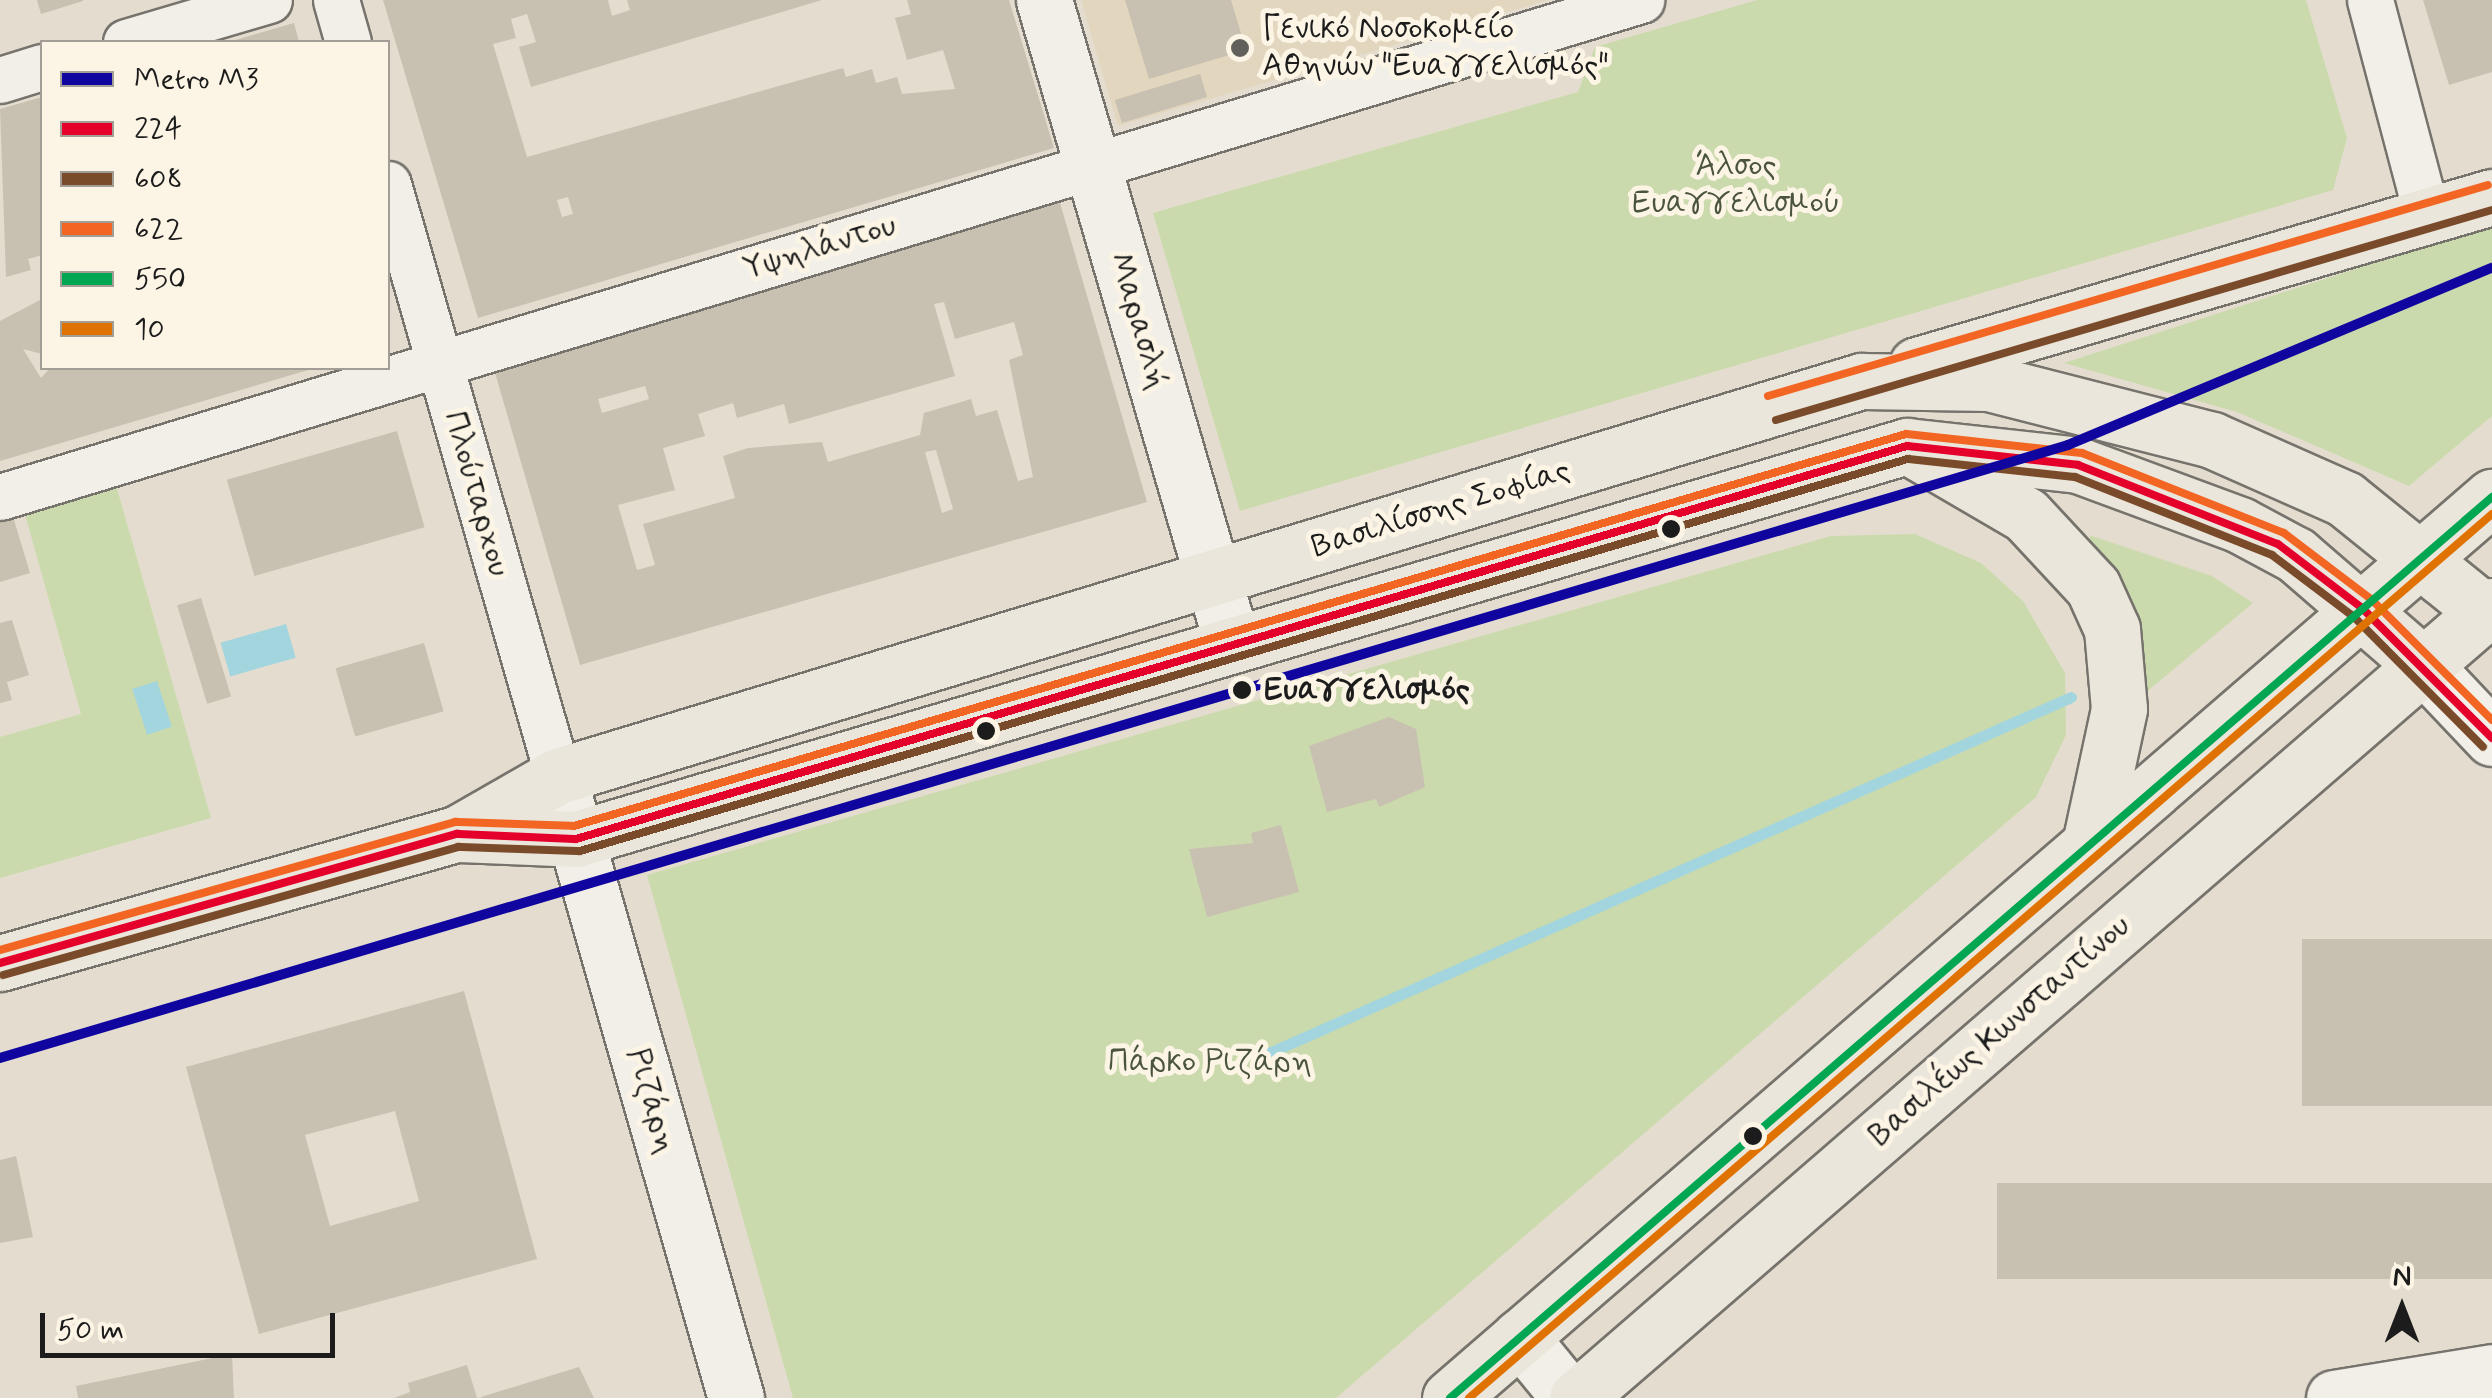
<!DOCTYPE html>
<html>
<head>
<meta charset="utf-8">
<style>
  body { margin:0 }
  #map { position:relative; width:2492px; height:1398px; overflow:hidden; background:#e4ddcf; font-family:Mynerve,sans-serif }
  div>[style] { position:absolute }
  .built>* { inset:0; background:#e3d6be }
  .green>* { inset:0; background:#cbdaad }
  .water>* { inset:0; background:#a2d5de; transform-origin:0 0 }
  .stream>* { height:11px; margin:-5.5px; padding:0 5.5px; transform-origin:5.5px; border-radius:5.5px; background:#a2d5de }
  .building>* { inset:0; background:#c8c0b0; transform-origin:0 0 }
  .roads { filter:drop-shadow(2px 0 #76736d) drop-shadow(-2px 0 #76736d) drop-shadow(0 2px #76736d) drop-shadow(0 -2px #76736d) }
  .street>* { height:45px; margin:-22.5px; padding:0 22.5px; transform-origin:22.5px; border-radius:22.5px; background:#f2efe8 }
  .secondary>* { height:55px; margin:-27.5px; padding:0 27.5px; transform-origin:27.5px; border-radius:27.5px; background:#f2efe8 }
  .primary>* { height:55px; margin:-27.5px; padding:0 27.5px; transform-origin:27.5px; border-radius:27.5px; background:#ebe6db }
  .bus-1>* { height:8px; margin:-4px; padding:0 4px; transform-origin:4px; border-radius:4px; background:#e4002b }
  .bus-2>* { height:8px; margin:-4px; padding:0 4px; transform-origin:4px; border-radius:4px; background:#7a4b2a }
  .bus-3>* { height:8px; margin:-4px; padding:0 4px; transform-origin:4px; border-radius:4px; background:#f26522 }
  .bus-4>* { height:8px; margin:-4px; padding:0 4px; transform-origin:4px; border-radius:4px; background:#00a651 }
  .bus-5>* { height:8px; margin:-4px; padding:0 4px; transform-origin:4px; border-radius:4px; background:#e07201 }
  .metro-1>* { height:10px; margin:-5px; padding:0 5px; transform-origin:5px; border-radius:5px; background:#10069f }
  .dots>* { width:28px; height:28px; translate:-50% -50%; box-sizing:border-box; border:5px solid #fcf5e5; border-radius:50% }
  span { translate:-50% -50%; white-space:nowrap; text-align:center; line-height:1.15; -webkit-text-stroke:10px #fcf5e5; paint-order:stroke }
  .poi-label { font-size:32px; color:#1c1c1c }
  .left { translate:0 -50%; text-align:left }
  .park-label { font-size:32px; color:#4a543f }
  .street-label { font-size:32px; color:#1c1c1c }
  .stop-label { font-size:32px; color:#1c1c1c; font-weight:700 }
  .legend { position:absolute; left:40px; top:40px; width:350px; height:330px; box-sizing:border-box; background:#fcf5e5; border:2px solid #a29e95; margin:0; padding:12px 18px; list-style:none; font-size:30px; color:#1c1c1c }
  .legend li { display:flex; align-items:center; gap:20px; height:50px }
  .legend b { width:50px; border:2px solid #a29e95 }
  .north { position:absolute; left:2352px; top:1258px; width:100px; height:100px; -webkit-text-stroke:8px #fcf5e5; paint-order:stroke; rotate:0deg; font-size:28px; font-weight:700; line-height:40px; text-align:center; color:#1c1c1c }
  .north::after { content:''; display:block; margin:auto; width:35px; height:45px; background:#1c1c1c; clip-path:polygon(50% 0,100% 100%,50% 72%,0 100%) }
  .scale { position:absolute; left:40px; top:1313px; width:295px; height:45px; box-sizing:border-box; border:5px solid #1c1c1c; border-top:0; padding-left:12px; font-size:30px; line-height:35px; white-space:nowrap; color:#1c1c1c; -webkit-text-stroke:8px #fcf5e5; paint-order:stroke }
</style>
</head>
<body>
<div id="map">
  <div class="built">
    <i style="clip-path:polygon(1081px 0,1548px 0,1118px 126px)"></i>
  </div>
  <div class="green">
    <i style="clip-path:polygon(1757px 0,2306px 0,2347px 138px,2333px 190px,1240px 511px,1153px 213px,1578px 92px,1595px 47px)"></i>
    <i style="clip-path:polygon(2492px 225px,2492px 416px,2409px 486px,2237px 412px,2064px 363px)"></i>
    <i style="clip-path:polygon(116px 485px,211px 818px,0 878px,0 737px,81px 714px,24px 511px)"></i>
    <i style="clip-path:polygon(1915px 534px,1981px 563px,2023px 601px,2065px 673px,2066px 735px,2036px 797px,1336px 1398px,793px 1398px,647px 875px,1831px 536px)"></i>
    <i style="clip-path:polygon(2089px 535px,2212px 576px,2253px 603px,2144px 694px)"></i>
  </div>
  <div class="water">
    <i style="left:286px;top:624px;width:35px;height:68px;rotate:74deg"></i>
    <i style="left:157px;top:681px;width:48px;height:26px;rotate:72deg"></i>
  </div>
  <div class="stream">
    <i style="left:1262px;top:1056px;width:885px;rotate:-23.93deg"></i>
  </div>
  <div class="building">
    <i style="clip-path:polygon(37px 0,83px 0,83px 1px,41px 14px)"></i>
    <i style="clip-path:polygon(evenodd,383px 0,608px 0,612px 16px,630px 10px,627px 0,822px 0,531px 87px,519px 47px,536px 42px,527px 14px,511px 19px,516px 38px,493px 44px,527px 157px,843px 68px,846px 77px,872px 69px,876px 83px,897px 77px,902px 94px,955px 89px,943px 50px,907px 60px,895px 18px,911px 14px,907px 0,1009px 0,1054px 148px,478px 318px,383px 0,568px 197px,573px 214px,562px 217px,557px 200px,568px 197px)"></i>
    <i style="clip-path:polygon(1125px 0,1231px 0,1246px 50px,1149px 79px)"></i>
    <i style="clip-path:polygon(2423px 0,2492px 0,2492px 72px,2449px 85px)"></i>
    <i style="clip-path:polygon(294px 23px,299px 42px,232px 42px,232px 41px)"></i>
    <i style="left:1200px;top:74px;width:24px;height:89px;rotate:73deg"></i>
    <i style="clip-path:polygon(42px 97px,42px 255px,28px 259px,31px 270px,6px 277px,0 109px)"></i>
    <i style="clip-path:polygon(evenodd,1058px 196px,1147px 502px,580px 665px,491px 359px,1058px 196px,944px 302px,955px 339px,1014px 322px,1023px 355px,1009px 360px,1033px 477px,1018px 481px,997px 410px,976px 416px,971px 399px,924px 413px,920px 435px,828px 462px,822px 442px,748px 448px,723px 456px,735px 498px,643px 524px,655px 565px,637px 570px,618px 505px,675px 490px,663px 448px,705px 436px,698px 414px,733px 403px,737px 418px,784px 404px,789px 424px,955px 376px,934px 304px,944px 302px,1058px 196px,645px 386px,649px 399px,602px 413px,598px 399px,645px 386px,1058px 196px,936px 450px,953px 509px,942px 513px,925px 452px,936px 450px)"></i>
    <i style="clip-path:polygon(42px 299px,42px 354px,23px 349px,41px 378px,50px 368px,315px 368px,0 461px,0 321px)"></i>
    <i style="left:397px;top:431px;width:100px;height:177px;rotate:74deg"></i>
    <i style="clip-path:polygon(11px 510px,30px 573px,0 582px,0 513px)"></i>
    <i style="left:201px;top:598px;width:103px;height:25px;rotate:73deg"></i>
    <i style="clip-path:polygon(12px 620px,29px 675px,7px 682px,12px 700px,0 703px,0 623px)"></i>
    <i style="left:424px;top:643px;width:71px;height:92px;rotate:74deg"></i>
    <i style="clip-path:polygon(1389px 717px,1416px 729px,1425px 787px,1379px 807px,1376px 799px,1327px 812px,1309px 746px)"></i>
    <i style="clip-path:polygon(1281px 825px,1299px 892px,1207px 917px,1189px 849px,1253px 843px,1251px 833px)"></i>
    <i style="left:2492px;top:939px;width:167px;height:190px;rotate:90deg"></i>
    <i style="clip-path:polygon(evenodd,464px 991px,537px 1259px,259px 1334px,186px 1067px,464px 991px,395px 1111px,419px 1201px,330px 1226px,305px 1135px,395px 1111px)"></i>
    <i style="clip-path:polygon(16px 1156px,33px 1237px,0 1243px,0 1160px)"></i>
    <i style="left:2492px;top:1183px;width:96px;height:495px;rotate:90deg"></i>
    <i style="clip-path:polygon(232px 1354px,234px 1398px,78px 1398px,76px 1386px)"></i>
    <i style="clip-path:polygon(467px 1365px,477px 1398px,394px 1398px,410px 1392px,408px 1383px)"></i>
    <i style="clip-path:polygon(579px 1367px,594px 1398px,481px 1398px,481px 1397px)"></i>
  </div>
  <div class="roads">
    <div class="street">
      <i style="left:336px;top:0;width:44px;rotate:74.1deg"></i>
      <i style="left:2370px;top:0;width:223px;rotate:75.2deg"></i>
      <i style="left:126px;top:42px;width:149px;rotate:-16.4deg"></i>
      <i style="left:0;top:80px;width:44px;rotate:-17.2deg"></i>
      <i style="left:388px;top:184px;width:616px;rotate:73.98deg"></i>
      <i style="left:0;top:497px;width:1715px;rotate:-16.85deg"></i>
    </div>
    <div class="secondary">
      <i style="left:1044px;top:0;width:670px;rotate:73.7deg"></i>
      <i style="left:2424px;top:666px;width:99px;rotate:46.6deg"></i>
      <i style="left:558px;top:776px;width:647px;rotate:74.03deg"></i>
      <i style="left:1520px;top:1337px;width:79px;rotate:50.7deg"></i>
      <i style="left:2334px;top:1398px;width:160px;rotate:-9.3deg"></i>
    </div>
    <div class="primary">
      <i style="left:1917px;top:365px;width:599px;rotate:-16.29deg"></i>
      <i style="left:1918px;top:452px;width:125px;rotate:30.3deg"></i>
      <i style="left:2026px;top:515px;width:98px;rotate:47.1deg"></i>
      <i style="left:2093px;top:587px;width:46px;rotate:65.7deg"></i>
      <i style="left:2112px;top:629px;width:80px;rotate:85deg"></i>
      <i style="left:2119px;top:709px;width:138px;rotate:102.1deg"></i>
      <i style="left:457px;top:834px;width:119px;rotate:2.4deg"></i>
      <i style="left:576px;top:839px;width:1388px;rotate:-16.45deg"></i>
      <i style="left:1907px;top:446px;width:172px;rotate:6.3deg"></i>
      <i style="left:2078px;top:465px;width:173px;rotate:20.3deg"></i>
      <i style="left:2240px;top:525px;width:64px;rotate:28.2deg"></i>
      <i style="left:2296px;top:555px;width:169px;rotate:40.9deg"></i>
      <i style="left:0;top:963px;width:475px;rotate:-15.8deg"></i>
      <i style="left:457px;top:834px;width:116px;rotate:-29.9deg"></i>
      <i style="left:558px;top:776px;width:1362px;rotate:-16.86deg"></i>
      <i style="left:1861px;top:381px;width:128px;rotate:0.9deg"></i>
      <i style="left:1989px;top:383px;width:230px;rotate:14.3deg"></i>
      <i style="left:2212px;top:440px;width:145px;rotate:23.9deg"></i>
      <i style="left:2345px;top:499px;width:180px;rotate:38.9deg"></i>
      <i style="left:1450px;top:1398px;width:1378px;rotate:-40.85deg"></i>
      <i style="left:1577px;top:1398px;width:1210px;rotate:-40.88deg"></i>
    </div>
  </div>
  <div class="bus-1">
    <i style="left:0;top:963px;width:475px;rotate:-15.8deg"></i>
    <i style="left:457px;top:834px;width:119px;rotate:2.4deg"></i>
    <i style="left:576px;top:839px;width:1388px;rotate:-16.45deg"></i>
    <i style="left:1907px;top:446px;width:172px;rotate:6.3deg"></i>
    <i style="left:2078px;top:465px;width:215px;rotate:21.6deg"></i>
    <i style="left:2278px;top:544px;width:106px;rotate:37.3deg"></i>
    <i style="left:2362px;top:608px;width:184px;rotate:45deg"></i>
  </div>
  <div class="bus-2">
    <i style="left:1776px;top:420px;width:746px;rotate:-16.35deg"></i>
    <i style="left:3px;top:975px;width:473px;rotate:-15.7deg"></i>
    <i style="left:458px;top:847px;width:122px;rotate:1.9deg"></i>
    <i style="left:580px;top:851px;width:1385px;rotate:-16.45deg"></i>
    <i style="left:1908px;top:459px;width:168px;rotate:6.2deg"></i>
    <i style="left:2075px;top:477px;width:212px;rotate:21.6deg"></i>
    <i style="left:2272px;top:555px;width:103px;rotate:37.1deg"></i>
    <i style="left:2354px;top:617px;width:183px;rotate:45.2deg"></i>
  </div>
  <div class="bus-3">
    <i style="left:1768px;top:396px;width:750px;rotate:-16.33deg"></i>
    <i style="left:0;top:950px;width:473px;rotate:-15.7deg"></i>
    <i style="left:455px;top:822px;width:119px;rotate:1.9deg"></i>
    <i style="left:574px;top:826px;width:1388px;rotate:-16.4deg"></i>
    <i style="left:1906px;top:434px;width:177px;rotate:6.2deg"></i>
    <i style="left:2082px;top:453px;width:217px;rotate:21.6deg"></i>
    <i style="left:2284px;top:533px;width:109px;rotate:37.2deg"></i>
    <i style="left:2371px;top:599px;width:171px;rotate:45deg"></i>
  </div>
  <div class="bus-4">
    <i style="left:1450px;top:1398px;width:1378px;rotate:-40.85deg"></i>
  </div>
  <div class="bus-5">
    <i style="left:1469px;top:1398px;width:1352px;rotate:-40.83deg"></i>
  </div>
  <div class="metro-1">
    <i style="left:0;top:1058px;width:2157px;rotate:-16.51deg"></i>
    <i style="left:2068px;top:445px;width:459px;rotate:-22.7deg"></i>
  </div>
  <div class="dots">
    <i style="left:1240px;top:48px;background:#62605b"></i>
    <i style="left:1671px;top:529px;background:#1c1c1c"></i>
    <i style="left:1242px;top:690px;background:#1c1c1c"></i>
    <i style="left:986px;top:731px;background:#1c1c1c"></i>
    <i style="left:1753px;top:1136px;background:#1c1c1c"></i>
  </div>
  <div class="poi-label">
    <span class="left" style="left:1262px;top:48px">Γενικό Νοσοκομείο<br>Αθηνών "Ευαγγελισμός"</span>
  </div>
  <div class="park-label">
    <span style="left:1736px;top:185px">Άλσος<br>Ευαγγελισμού</span>
    <span style="left:1210px;top:1062px">Πάρκο Ριζάρη</span>
  </div>
  <div class="street-label">
    <span style="left:820px;top:248px;rotate:-17deg">Υψηλάντου</span>
    <span style="left:1138px;top:321px;rotate:74deg">Μαρασλή</span>
    <span style="left:476px;top:494px;rotate:74deg">Πλούταρχου</span>
    <span style="left:1441px;top:509px;rotate:-17deg">Βασιλίσσης Σοφίας</span>
    <span style="left:2000px;top:1031px;rotate:-41deg">Βασιλέως Κωνσταντίνου</span>
    <span style="left:651px;top:1101px;rotate:74deg">Ριζάρη</span>
  </div>
  <div class="stop-label">
    <span class="left" style="left:1264px;top:690px">Ευαγγελισμός</span>
  </div>
  <ul class="legend">
  <li><b style="height:12px;background:#10069f"></b>Metro Μ3</li>
  <li><b style="height:12px;background:#e4002b"></b>224</li>
  <li><b style="height:12px;background:#7a4b2a"></b>608</li>
  <li><b style="height:12px;background:#f26522"></b>622</li>
  <li><b style="height:12px;background:#00a651"></b>550</li>
  <li><b style="height:12px;background:#e07201"></b>10</li>
  </ul>
  <div class="north">N</div>
  <div class="scale">50 m</div>
</div>
</body>
</html>
